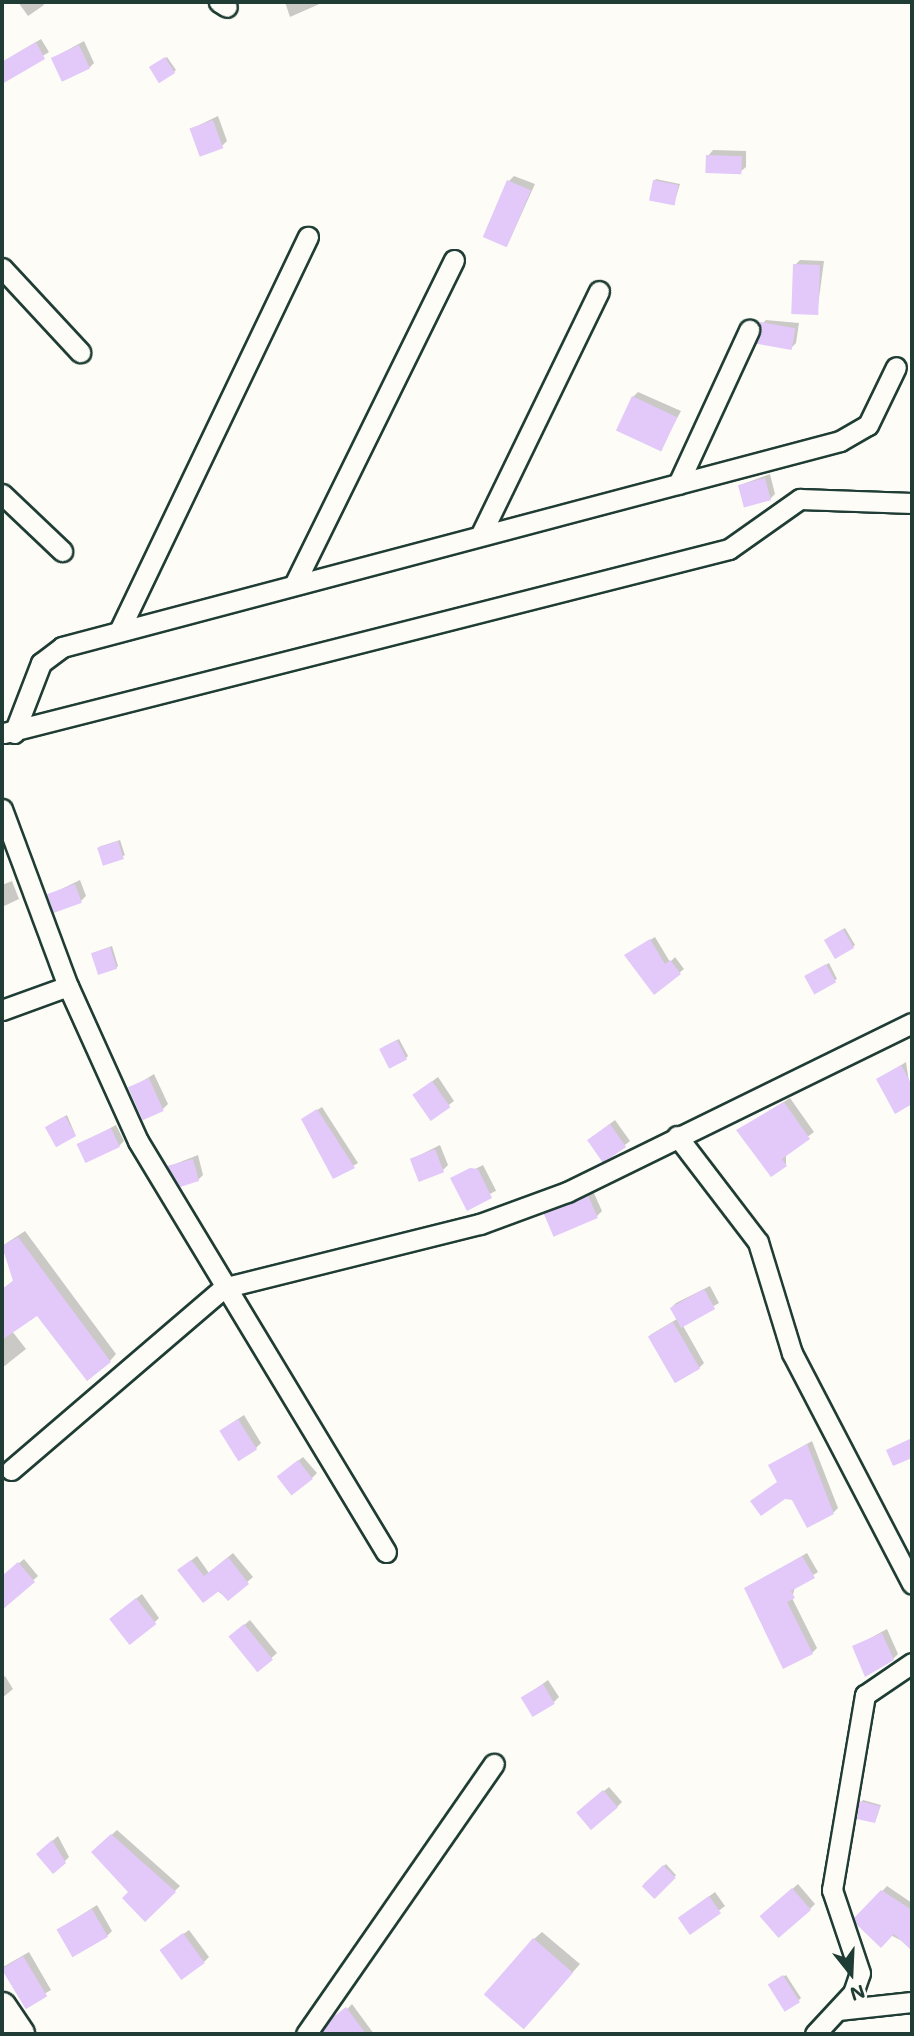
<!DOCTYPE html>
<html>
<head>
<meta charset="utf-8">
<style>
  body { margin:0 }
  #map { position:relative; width:914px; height:2036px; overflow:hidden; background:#fdfcf7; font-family:Mali,sans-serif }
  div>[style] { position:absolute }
  .shadow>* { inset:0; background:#0003; transform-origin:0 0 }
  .building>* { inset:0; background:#e2c9f9; transform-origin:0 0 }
  .roads { filter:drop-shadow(2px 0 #1f3d34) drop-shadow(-2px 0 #1f3d34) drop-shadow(0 2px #1f3d34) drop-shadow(0 -2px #1f3d34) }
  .minor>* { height:19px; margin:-9.5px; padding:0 9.5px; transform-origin:9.5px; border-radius:9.5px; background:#fdfcf7 }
  .secondary>* { height:28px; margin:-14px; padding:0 14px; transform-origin:14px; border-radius:14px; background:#fdfcf7 }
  span { translate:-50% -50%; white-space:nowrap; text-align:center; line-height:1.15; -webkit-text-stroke:7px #fdfcf7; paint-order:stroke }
  .frame { position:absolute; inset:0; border:4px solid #1f3d34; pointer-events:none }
  .north { position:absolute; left:816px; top:1938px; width:70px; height:70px; -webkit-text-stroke:5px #fdfcf7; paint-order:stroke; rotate:162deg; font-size:19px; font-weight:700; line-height:28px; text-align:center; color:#1f3d34 }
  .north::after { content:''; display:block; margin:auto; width:24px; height:32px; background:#1f3d34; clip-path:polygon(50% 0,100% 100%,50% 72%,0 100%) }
</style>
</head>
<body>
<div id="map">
  <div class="shadow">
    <i style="clip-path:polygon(18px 2px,42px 2px,44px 5px,28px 16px)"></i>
    <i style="clip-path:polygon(285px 2px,324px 2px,290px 17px)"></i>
    <i style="clip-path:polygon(41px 39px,49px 52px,2px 82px,2px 62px)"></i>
    <i style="clip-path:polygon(84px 41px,94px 63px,89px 68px,53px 58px)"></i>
    <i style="clip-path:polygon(167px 57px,176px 70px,174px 72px,154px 66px)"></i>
    <i style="clip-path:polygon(218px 116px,227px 141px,222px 146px,191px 129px)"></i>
    <i style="clip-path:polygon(713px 150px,746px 151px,746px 167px,740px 172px,708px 156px)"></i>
    <i style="clip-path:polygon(514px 176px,535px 184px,507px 246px,509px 181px)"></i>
    <i style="clip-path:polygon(656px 179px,680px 184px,674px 204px,654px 181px)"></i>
    <i style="clip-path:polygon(800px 260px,824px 261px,817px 313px,795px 265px)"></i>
    <i style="clip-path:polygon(766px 320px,799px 323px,796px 343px,791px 348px,761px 325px)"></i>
    <i style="clip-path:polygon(638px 392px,681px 411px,661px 448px,633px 397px)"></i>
    <i style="clip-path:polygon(770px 474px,775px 494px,770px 499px,740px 485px)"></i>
    <i style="left:120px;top:840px;width:16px;height:22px;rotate:72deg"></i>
    <i style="clip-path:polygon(80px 880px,86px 896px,81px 901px,49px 895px)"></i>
    <i style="clip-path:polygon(12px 881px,19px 899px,2px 907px,2px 885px)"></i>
    <i style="clip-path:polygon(845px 928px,855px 945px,853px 947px,828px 938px)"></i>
    <i style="clip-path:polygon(655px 937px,670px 962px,675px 957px,684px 969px,654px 993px,630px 952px)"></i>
    <i style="clip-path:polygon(112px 946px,118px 966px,116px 968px,93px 953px)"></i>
    <i style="clip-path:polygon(829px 963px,837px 979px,815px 992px,809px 975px)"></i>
    <i style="clip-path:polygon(399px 1039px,408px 1056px,406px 1058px,383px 1047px)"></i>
    <i style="clip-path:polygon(906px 1062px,912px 1102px,895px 1111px,878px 1080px)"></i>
    <i style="clip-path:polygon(154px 1074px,168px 1104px,163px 1109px,130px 1089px)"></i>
    <i style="clip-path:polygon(438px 1077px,454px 1101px,430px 1119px,419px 1091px)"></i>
    <i style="clip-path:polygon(790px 1098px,814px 1132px,786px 1153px,786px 1165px,738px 1130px)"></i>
    <i style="clip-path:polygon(322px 1107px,358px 1163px,334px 1177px,303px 1119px)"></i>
    <i style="clip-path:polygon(67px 1115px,75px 1134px,49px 1125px)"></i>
    <i style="clip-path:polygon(615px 1120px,630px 1141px,625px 1145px,595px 1135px)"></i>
    <i style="clip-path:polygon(116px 1125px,124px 1141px,119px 1146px,79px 1145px)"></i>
    <i style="clip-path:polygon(440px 1145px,448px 1165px,443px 1170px,412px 1159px)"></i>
    <i style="clip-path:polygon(198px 1155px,203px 1175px,198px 1180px,170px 1166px)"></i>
    <i style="left:483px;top:1165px;width:29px;height:33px;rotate:63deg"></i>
    <i style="clip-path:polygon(593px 1191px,602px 1211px,597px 1216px,546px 1214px)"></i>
    <i style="clip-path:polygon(25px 1231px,116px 1354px,110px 1361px,37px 1313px,12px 1331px,26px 1349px,2px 1368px,2px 1290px,14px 1280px,2px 1246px)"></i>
    <i style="clip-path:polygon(710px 1286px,719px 1303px,682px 1324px,704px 1363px,699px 1368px,650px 1335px,677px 1319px,671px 1308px,676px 1303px)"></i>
    <i style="clip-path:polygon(244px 1415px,261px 1443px,256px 1448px,221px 1430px)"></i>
    <i style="clip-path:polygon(812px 1441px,838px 1508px,833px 1513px,793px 1498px,770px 1465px)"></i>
    <i style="clip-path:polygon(303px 1457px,317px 1473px,312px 1478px,284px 1472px)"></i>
    <i style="clip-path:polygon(233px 1553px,253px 1577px,228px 1599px,184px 1566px,197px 1556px,209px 1573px)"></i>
    <i style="clip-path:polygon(807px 1553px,818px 1572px,795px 1587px,792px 1598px,817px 1648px,812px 1653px,746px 1589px)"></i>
    <i style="clip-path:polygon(24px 1559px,38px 1576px,4px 1606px,2px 1577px)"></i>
    <i style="clip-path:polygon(142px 1594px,159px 1618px,154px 1623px,111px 1618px)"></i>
    <i style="clip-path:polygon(250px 1620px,277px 1653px,258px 1670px,236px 1632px)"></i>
    <i style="clip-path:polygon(887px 1629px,898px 1654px,893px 1659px,854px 1647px)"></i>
    <i style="clip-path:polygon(5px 1676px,13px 1689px,2px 1698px,2px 1678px)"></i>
    <i style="clip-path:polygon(548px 1680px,559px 1697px,554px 1702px,523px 1698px)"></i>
    <i style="clip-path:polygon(609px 1787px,622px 1802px,617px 1807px,584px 1807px)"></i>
    <i style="clip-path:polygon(863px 1800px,881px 1805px,875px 1822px,861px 1802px)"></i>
    <i style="clip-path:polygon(117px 1830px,180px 1886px,145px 1920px,130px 1892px,93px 1852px)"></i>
    <i style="clip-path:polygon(58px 1836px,69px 1857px,64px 1862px,43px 1849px)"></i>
    <i style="left:666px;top:1864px;width:15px;height:30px;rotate:48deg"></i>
    <i style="clip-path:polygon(798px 1884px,815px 1904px,810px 1909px,767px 1911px)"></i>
    <i style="clip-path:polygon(887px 1886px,912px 1903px,906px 1943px,857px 1918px)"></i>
    <i style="clip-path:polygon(715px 1892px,725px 1906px,691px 1932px,686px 1913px)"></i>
    <i style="clip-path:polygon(97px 1905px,112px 1931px,107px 1936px,58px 1930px)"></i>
    <i style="clip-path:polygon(189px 1930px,209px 1957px,204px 1962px,168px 1945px)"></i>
    <i style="clip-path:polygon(542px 1932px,580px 1964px,532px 2019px,534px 1939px)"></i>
    <i style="left:29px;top:1952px;width:44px;height:30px;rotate:60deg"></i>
    <i style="clip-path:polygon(786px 1975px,801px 1998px,799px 2000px,772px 1984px)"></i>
    <i style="clip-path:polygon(352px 2004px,374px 2034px,325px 2034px,324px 2033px)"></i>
  </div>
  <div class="building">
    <i style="clip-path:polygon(36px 42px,45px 59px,2px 84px,2px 62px)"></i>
    <i style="left:79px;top:45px;width:26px;height:31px;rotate:65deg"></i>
    <i style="left:165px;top:57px;width:19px;height:19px;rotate:58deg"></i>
    <i style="left:213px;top:120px;width:30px;height:25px;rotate:70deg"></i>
    <i style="left:706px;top:155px;width:36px;height:18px;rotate:2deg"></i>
    <i style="left:507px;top:180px;width:26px;height:62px;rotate:23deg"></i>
    <i style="left:653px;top:180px;width:26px;height:21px;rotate:11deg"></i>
    <i style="left:793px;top:264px;width:27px;height:50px;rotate:2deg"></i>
    <i style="left:760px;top:322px;width:36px;height:22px;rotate:10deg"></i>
    <i style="left:632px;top:396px;width:50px;height:38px;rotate:25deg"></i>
    <i style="left:765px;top:478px;width:23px;height:28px;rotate:75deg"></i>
    <i style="left:118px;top:841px;width:19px;height:22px;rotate:72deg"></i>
    <i style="left:75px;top:884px;width:20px;height:30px;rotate:70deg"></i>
    <i style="left:843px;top:929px;width:22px;height:22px;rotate:60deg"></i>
    <i style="clip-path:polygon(650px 939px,665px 964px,670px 960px,681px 974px,654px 995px,624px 955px)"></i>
    <i style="left:110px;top:947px;width:23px;height:20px;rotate:72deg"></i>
    <i style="left:826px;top:964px;width:21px;height:25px;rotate:61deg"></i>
    <i style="left:397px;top:1040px;width:22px;height:20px;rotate:63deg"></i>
    <i style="clip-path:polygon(901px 1065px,912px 1085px,912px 1104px,895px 1114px,876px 1079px)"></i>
    <i style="left:149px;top:1078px;width:36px;height:23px;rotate:66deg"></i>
    <i style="left:432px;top:1081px;width:32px;height:24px;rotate:55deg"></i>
    <i style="clip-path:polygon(784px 1102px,810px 1139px,782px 1159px,787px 1166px,771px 1177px,736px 1130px)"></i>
    <i style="clip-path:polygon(317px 1109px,355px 1168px,333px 1179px,301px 1119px)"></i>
    <i style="left:65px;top:1116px;width:23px;height:23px;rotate:61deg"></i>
    <i style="left:610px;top:1124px;width:28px;height:28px;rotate:55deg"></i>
    <i style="left:111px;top:1128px;width:21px;height:38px;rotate:65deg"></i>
    <i style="left:435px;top:1149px;width:25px;height:27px;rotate:69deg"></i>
    <i style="clip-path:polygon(193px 1159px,199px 1181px,180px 1187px,167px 1166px)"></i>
    <i style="clip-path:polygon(470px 1168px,478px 1169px,492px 1198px,467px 1211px,450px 1178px)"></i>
    <i style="left:588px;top:1195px;width:25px;height:48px;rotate:67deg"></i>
    <i style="clip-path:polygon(18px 1237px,111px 1362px,87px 1381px,37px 1316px,2px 1340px,2px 1289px,13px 1281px,2px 1246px)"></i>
    <i style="left:704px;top:1289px;width:23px;height:39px;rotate:61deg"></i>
    <i style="left:673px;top:1322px;width:54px;height:29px;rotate:60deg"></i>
    <i style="left:238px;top:1419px;width:36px;height:22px;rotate:58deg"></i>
    <i style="clip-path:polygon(912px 1438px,912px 1458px,893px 1466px,886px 1450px)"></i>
    <i style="clip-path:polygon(807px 1444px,834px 1514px,807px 1528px,792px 1500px,785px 1499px,761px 1516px,750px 1501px,777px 1482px,768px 1465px)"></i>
    <i style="left:298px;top:1460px;width:24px;height:27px;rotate:52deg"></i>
    <i style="clip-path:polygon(802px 1556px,815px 1578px,791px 1591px,795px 1598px,787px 1602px,813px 1654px,783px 1669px,744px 1588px)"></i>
    <i style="clip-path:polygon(228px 1557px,249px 1584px,228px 1601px,219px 1591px,203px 1603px,177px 1570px,191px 1560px,204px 1576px)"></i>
    <i style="clip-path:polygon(18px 1562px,35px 1582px,2px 1610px,2px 1576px)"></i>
    <i style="left:136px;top:1598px;width:33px;height:34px;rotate:52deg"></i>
    <i style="left:244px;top:1624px;width:46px;height:20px;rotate:51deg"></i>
    <i style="clip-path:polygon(882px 1633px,894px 1660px,865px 1677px,852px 1646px)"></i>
    <i style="left:543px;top:1684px;width:23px;height:26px;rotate:59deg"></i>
    <i style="left:603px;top:1790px;width:23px;height:35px;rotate:50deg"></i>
    <i style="clip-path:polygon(859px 1801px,880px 1806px,875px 1823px,857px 1819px)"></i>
    <i style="clip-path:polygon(111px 1834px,176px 1892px,145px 1922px,122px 1898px,128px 1892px,91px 1852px)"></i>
    <i style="clip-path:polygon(52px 1840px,66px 1863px,53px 1874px,36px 1854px)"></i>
    <i style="left:663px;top:1865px;width:18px;height:30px;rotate:45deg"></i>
    <i style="left:792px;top:1888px;width:29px;height:43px;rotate:49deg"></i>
    <i style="clip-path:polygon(881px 1890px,912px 1910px,912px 1951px,894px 1934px,881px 1948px,856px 1924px,854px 1918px)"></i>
    <i style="left:709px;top:1896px;width:21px;height:38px;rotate:55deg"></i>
    <i style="left:92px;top:1909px;width:32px;height:41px;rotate:60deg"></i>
    <i style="left:183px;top:1933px;width:37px;height:29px;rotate:54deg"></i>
    <i style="left:533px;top:1938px;width:53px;height:75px;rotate:41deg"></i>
    <i style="left:23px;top:1956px;width:47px;height:25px;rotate:59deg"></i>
    <i style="left:783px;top:1975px;width:32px;height:18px;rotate:58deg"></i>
    <i style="clip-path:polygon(346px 2007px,366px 2034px,321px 2034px,333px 2017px)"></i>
  </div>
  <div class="roads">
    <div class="minor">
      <i style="left:219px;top:2px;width:9px;rotate:32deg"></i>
      <i style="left:2px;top:268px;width:115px;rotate:47.1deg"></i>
      <i style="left:678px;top:484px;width:170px;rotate:-65.2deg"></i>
      <i style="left:2px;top:494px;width:83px;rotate:43.5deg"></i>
      <i style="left:481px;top:534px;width:270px;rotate:-64.1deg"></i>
      <i style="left:295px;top:583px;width:360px;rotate:-63.8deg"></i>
      <i style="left:120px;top:629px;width:435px;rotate:-64.4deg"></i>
      <i style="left:4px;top:733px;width:748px;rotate:-14.24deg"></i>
      <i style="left:729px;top:549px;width:87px;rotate:-35.2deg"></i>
      <i style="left:800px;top:499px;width:112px;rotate:2deg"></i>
      <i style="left:14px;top:733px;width:75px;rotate:-68.9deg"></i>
      <i style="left:41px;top:663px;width:26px;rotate:-37deg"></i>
      <i style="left:62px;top:647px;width:805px;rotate:-14.83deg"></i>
      <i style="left:840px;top:441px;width:32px;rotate:-30deg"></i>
      <i style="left:868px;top:425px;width:64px;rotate:-64.2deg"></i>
      <i style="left:2px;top:809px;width:189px;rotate:69.6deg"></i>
      <i style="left:68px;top:986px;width:170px;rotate:65.7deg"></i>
      <i style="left:138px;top:1141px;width:480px;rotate:58.9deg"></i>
      <i style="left:2px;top:1010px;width:70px;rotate:-20deg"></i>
      <i style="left:677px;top:1136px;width:133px;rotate:52.6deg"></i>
      <i style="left:758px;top:1242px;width:116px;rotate:73deg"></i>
      <i style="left:792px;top:1353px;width:260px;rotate:62.5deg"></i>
      <i style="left:11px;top:1470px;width:279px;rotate:-40.6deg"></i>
      <i style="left:223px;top:1288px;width:265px;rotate:-14deg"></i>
      <i style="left:480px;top:1224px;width:93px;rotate:-20.2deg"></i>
      <i style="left:567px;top:1192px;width:384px;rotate:-26.1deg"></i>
      <i style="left:838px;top:2010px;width:74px;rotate:-6.2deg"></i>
      <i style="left:306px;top:2034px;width:329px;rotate:-55.2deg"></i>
      <i style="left:815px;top:2034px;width:56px;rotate:-47.2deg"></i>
      <i style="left:853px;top:1993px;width:21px;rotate:-71deg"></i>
      <i style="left:860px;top:1973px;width:88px;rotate:-108.6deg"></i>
      <i style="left:832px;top:1890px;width:198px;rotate:-80.4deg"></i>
      <i style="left:865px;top:1695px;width:57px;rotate:-34.2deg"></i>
    </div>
    <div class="secondary">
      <i style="left:2px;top:2007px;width:32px;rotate:56deg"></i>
    </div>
  </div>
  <div class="frame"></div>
  <div class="north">N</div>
</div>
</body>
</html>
